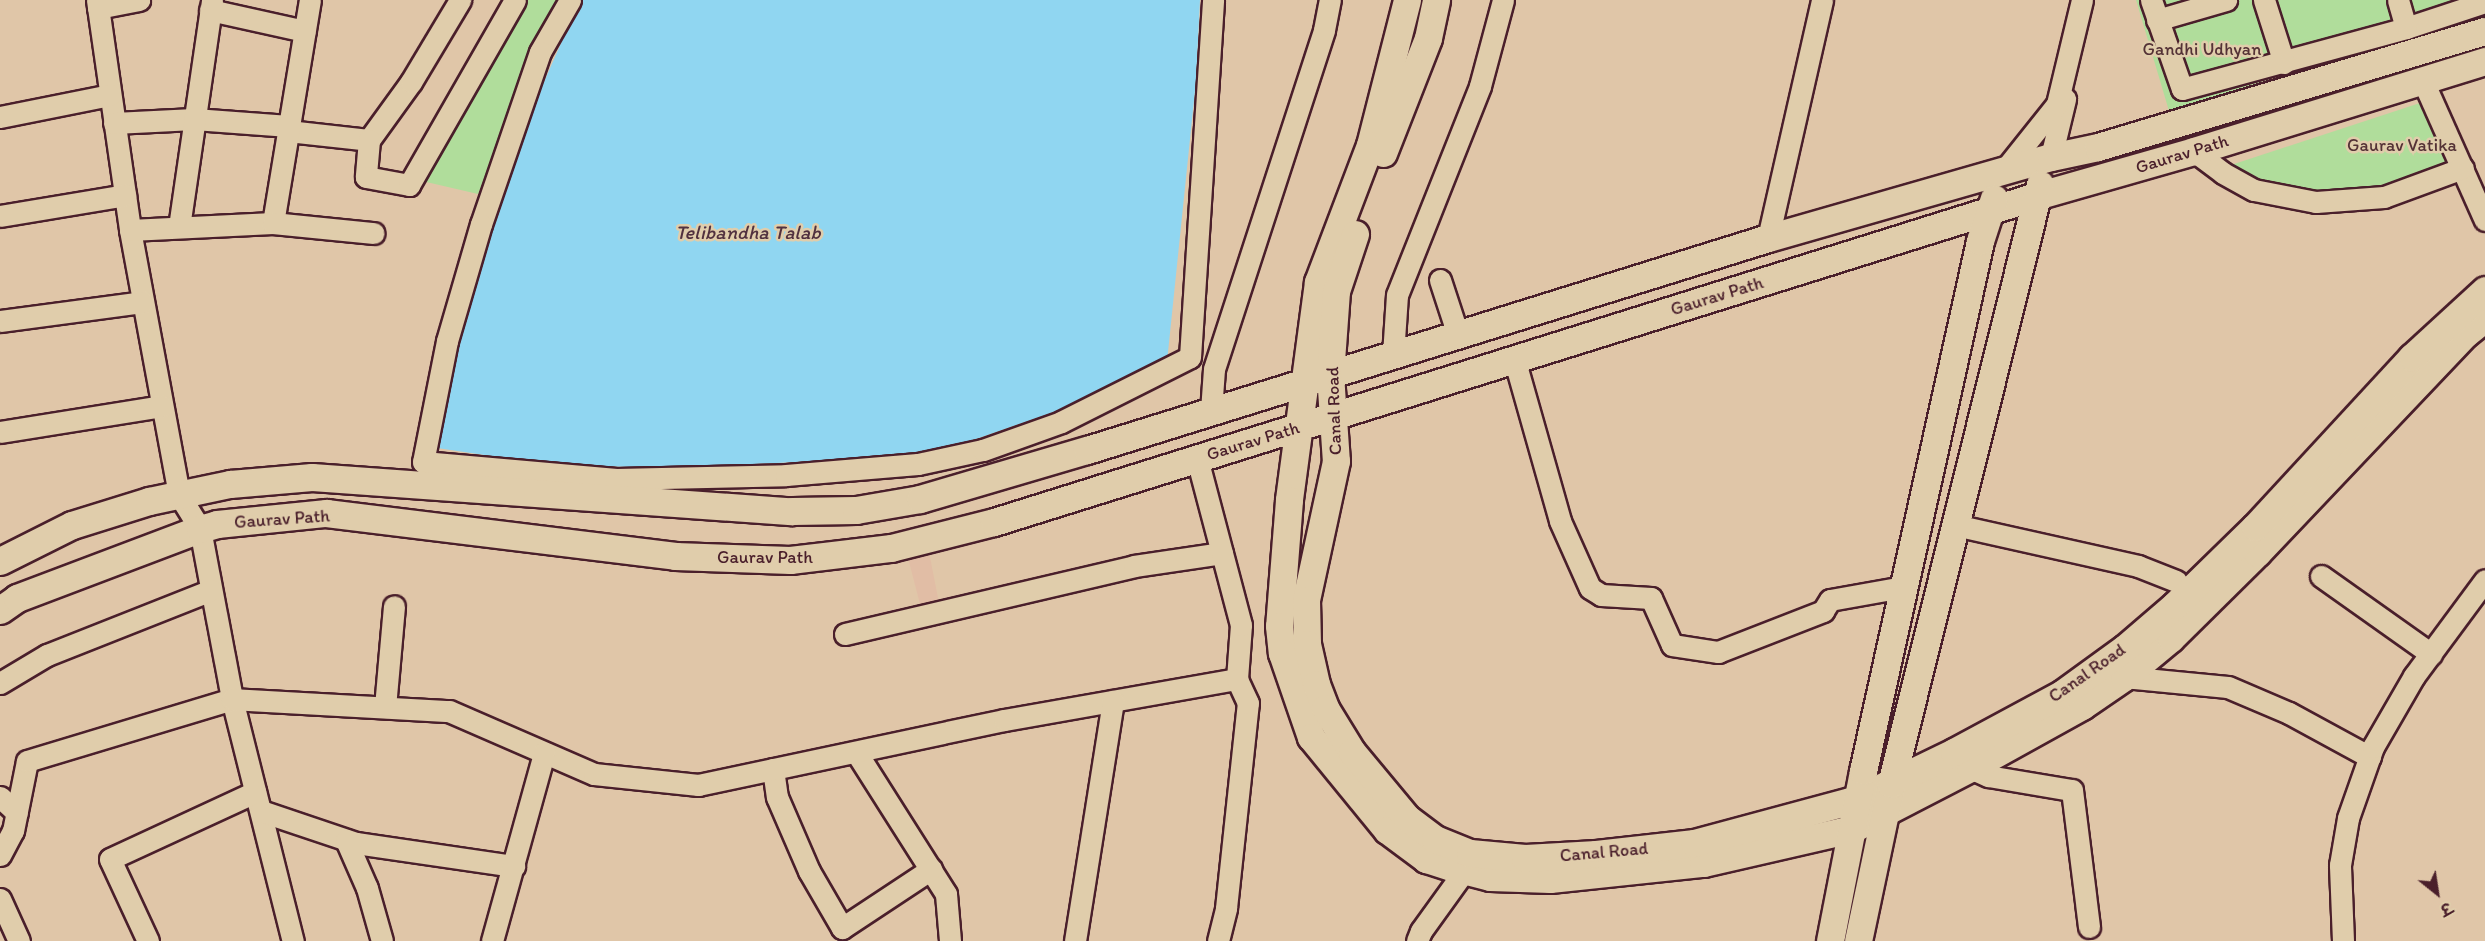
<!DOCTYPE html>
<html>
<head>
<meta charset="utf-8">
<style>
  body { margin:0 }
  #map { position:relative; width:2485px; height:941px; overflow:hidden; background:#e0c6a8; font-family:Itim,"Playpen Sans Deva",sans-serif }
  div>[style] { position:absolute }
  .built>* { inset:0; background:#e1bda5 }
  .green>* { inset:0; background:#b0dd9b }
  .water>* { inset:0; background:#90d6f1 }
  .roads { filter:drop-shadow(2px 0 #4a1f2b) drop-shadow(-2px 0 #4a1f2b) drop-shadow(0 2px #4a1f2b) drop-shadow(0 -2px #4a1f2b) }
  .minor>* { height:21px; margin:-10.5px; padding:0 10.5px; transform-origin:10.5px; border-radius:10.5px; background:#e0cdab }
  .major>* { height:27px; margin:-13.5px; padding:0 13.5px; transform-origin:13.5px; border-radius:13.5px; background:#e0cdab }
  span { translate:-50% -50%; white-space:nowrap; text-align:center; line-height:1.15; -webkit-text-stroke:5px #e0cdab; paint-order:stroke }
  .park-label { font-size:18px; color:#543236 }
  .street-label { font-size:18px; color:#4a1f2b }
  .water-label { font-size:20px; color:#51313f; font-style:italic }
  .north { position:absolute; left:2407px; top:863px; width:60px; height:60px; -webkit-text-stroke:4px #e0cdab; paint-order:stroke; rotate:150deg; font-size:16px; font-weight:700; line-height:24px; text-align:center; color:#4a1f2b }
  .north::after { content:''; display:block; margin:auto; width:21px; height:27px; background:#4a1f2b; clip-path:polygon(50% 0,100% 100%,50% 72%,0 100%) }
</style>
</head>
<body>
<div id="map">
  <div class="built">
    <i style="clip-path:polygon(929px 552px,939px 603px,921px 608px,907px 554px)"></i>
  </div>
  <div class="green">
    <i style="clip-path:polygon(519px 0,564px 0,478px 194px,422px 181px)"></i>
    <i style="clip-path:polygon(2136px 0,2485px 0,2485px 11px,2169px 111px)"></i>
    <i style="clip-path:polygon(2420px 103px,2452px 168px,2381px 187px,2318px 193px,2259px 182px,2228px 166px)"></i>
  </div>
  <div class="water">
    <i style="clip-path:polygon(580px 0,1200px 0,1196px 81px,1167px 362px,1060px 410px,930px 455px,699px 467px,630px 467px,545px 464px,437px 448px,469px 293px,536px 100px)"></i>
  </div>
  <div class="roads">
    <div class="minor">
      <i style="left:97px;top:0;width:232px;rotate:81.8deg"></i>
      <i style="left:130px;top:230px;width:269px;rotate:79.5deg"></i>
      <i style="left:179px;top:495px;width:40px;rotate:58deg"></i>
      <i style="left:200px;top:529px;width:173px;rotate:79.3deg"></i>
      <i style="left:232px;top:699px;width:250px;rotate:75.9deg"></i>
      <i style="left:570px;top:0;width:60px;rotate:120deg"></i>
      <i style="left:540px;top:52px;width:182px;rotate:108.9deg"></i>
      <i style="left:481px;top:224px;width:122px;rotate:106.2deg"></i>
      <i style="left:447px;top:341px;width:123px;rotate:101.2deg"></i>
      <i style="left:423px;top:462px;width:194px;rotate:5deg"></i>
      <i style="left:616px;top:479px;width:170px;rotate:-1.3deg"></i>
      <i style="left:786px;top:475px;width:132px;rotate:-4.8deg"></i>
      <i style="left:918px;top:464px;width:66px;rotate:-12.2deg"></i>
      <i style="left:983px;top:450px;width:83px;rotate:-19.7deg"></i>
      <i style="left:1061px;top:422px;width:144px;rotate:-26.7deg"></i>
      <i style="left:1190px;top:357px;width:358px;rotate:-86.3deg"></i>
      <i style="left:2151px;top:0;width:94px;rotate:70.8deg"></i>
      <i style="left:2182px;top:89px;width:232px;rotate:-15.2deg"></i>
      <i style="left:2406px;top:28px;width:83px;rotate:-18.2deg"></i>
      <i style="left:2264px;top:0;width:66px;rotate:72.4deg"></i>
      <i style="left:2398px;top:0;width:29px;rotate:74deg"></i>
      <i style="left:98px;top:8px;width:42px;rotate:-11deg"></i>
      <i style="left:210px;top:10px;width:97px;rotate:12.5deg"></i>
      <i style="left:2157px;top:20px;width:72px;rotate:-16.2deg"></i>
      <i style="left:2423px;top:81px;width:152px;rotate:66deg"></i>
      <i style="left:0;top:117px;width:112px;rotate:-11.3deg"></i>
      <i style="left:114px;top:123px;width:80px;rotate:-2.9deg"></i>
      <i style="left:194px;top:119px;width:95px;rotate:4.2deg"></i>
      <i style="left:288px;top:131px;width:81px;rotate:6.3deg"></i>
      <i style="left:369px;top:140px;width:72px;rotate:-54.1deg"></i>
      <i style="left:411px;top:82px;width:96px;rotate:-59.1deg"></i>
      <i style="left:369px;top:140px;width:37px;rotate:95deg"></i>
      <i style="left:366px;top:177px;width:44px;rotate:10.5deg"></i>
      <i style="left:409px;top:185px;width:213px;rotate:-60.2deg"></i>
      <i style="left:2194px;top:151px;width:36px;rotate:37deg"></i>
      <i style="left:2223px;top:173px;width:35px;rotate:29deg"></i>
      <i style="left:2254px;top:190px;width:63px;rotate:11deg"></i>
      <i style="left:2316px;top:202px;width:68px;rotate:-4.2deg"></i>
      <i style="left:2384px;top:197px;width:84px;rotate:-20.2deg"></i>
      <i style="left:2051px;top:157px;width:60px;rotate:-76.4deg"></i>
      <i style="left:2002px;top:173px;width:88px;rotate:-51.4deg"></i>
      <i style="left:2057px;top:104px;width:107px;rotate:-76.5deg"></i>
      <i style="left:0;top:216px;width:127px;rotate:-9.5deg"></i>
      <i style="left:273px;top:223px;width:226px;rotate:-80.6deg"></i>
      <i style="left:179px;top:227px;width:229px;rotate:-81.7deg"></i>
      <i style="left:130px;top:230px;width:143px;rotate:-2.8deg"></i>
      <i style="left:273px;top:223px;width:101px;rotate:5.7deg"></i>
      <i style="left:1768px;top:238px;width:244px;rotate:-77.2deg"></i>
      <i style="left:1440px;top:280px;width:58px;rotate:71.9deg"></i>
      <i style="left:0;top:321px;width:144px;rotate:-7.6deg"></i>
      <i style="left:1393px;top:355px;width:60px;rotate:-86.2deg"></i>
      <i style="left:1397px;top:295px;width:225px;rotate:-68.3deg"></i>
      <i style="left:1480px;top:86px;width:89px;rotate:-75deg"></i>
      <i style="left:1514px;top:358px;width:169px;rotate:74.2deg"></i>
      <i style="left:1560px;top:521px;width:73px;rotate:65.9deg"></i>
      <i style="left:1590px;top:588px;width:13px;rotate:32deg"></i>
      <i style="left:1601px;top:595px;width:50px;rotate:3.4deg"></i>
      <i style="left:1651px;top:598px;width:51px;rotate:65.9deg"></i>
      <i style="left:1672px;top:645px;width:47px;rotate:8.7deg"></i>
      <i style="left:1718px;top:652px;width:113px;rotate:-21.3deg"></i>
      <i style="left:1823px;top:611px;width:13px;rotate:-58deg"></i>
      <i style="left:1830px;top:600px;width:74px;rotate:-10.1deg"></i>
      <i style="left:1211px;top:411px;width:42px;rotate:-85.9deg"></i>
      <i style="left:1214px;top:369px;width:356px;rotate:-72deg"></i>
      <i style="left:1324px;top:30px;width:31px;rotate:-79deg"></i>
      <i style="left:0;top:432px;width:164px;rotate:-9.1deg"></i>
      <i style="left:1955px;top:525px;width:188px;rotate:12.6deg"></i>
      <i style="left:2138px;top:566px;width:41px;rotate:21.5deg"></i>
      <i style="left:2321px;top:576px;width:135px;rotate:35.3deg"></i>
      <i style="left:845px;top:634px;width:297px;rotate:-13.2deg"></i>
      <i style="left:1134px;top:566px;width:89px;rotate:-8.4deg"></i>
      <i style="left:2124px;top:677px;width:104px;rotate:5.5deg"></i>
      <i style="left:2228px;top:687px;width:66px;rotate:23.1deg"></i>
      <i style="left:2289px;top:713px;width:92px;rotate:28.5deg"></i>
      <i style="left:0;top:683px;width:55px;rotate:-30.8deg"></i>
      <i style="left:47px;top:655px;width:176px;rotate:-21.6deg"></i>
      <i style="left:385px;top:707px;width:101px;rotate:-84.9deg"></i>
      <i style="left:856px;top:752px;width:168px;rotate:57.6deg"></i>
      <i style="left:946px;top:894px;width:47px;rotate:85.1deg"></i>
      <i style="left:1970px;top:768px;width:20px;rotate:24deg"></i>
      <i style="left:1988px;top:776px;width:85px;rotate:9.5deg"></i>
      <i style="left:2072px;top:790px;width:138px;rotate:82.9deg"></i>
      <i style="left:773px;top:769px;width:28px;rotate:82deg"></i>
      <i style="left:777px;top:797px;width:81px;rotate:66.6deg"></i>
      <i style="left:809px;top:871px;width:66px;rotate:59.9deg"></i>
      <i style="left:842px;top:928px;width:107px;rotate:-33.5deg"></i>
      <i style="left:0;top:797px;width:23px;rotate:43deg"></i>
      <i style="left:261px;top:811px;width:100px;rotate:18.6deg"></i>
      <i style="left:356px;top:843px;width:160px;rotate:8.3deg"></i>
      <i style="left:346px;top:840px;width:52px;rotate:66.4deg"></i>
      <i style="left:367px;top:888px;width:55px;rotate:74.2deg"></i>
      <i style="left:0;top:855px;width:27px;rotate:-62deg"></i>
      <i style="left:13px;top:831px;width:71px;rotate:-78.7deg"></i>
      <i style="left:27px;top:761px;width:214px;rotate:-16.8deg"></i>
      <i style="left:232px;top:699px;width:217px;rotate:3.2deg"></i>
      <i style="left:449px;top:711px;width:158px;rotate:23.5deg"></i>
      <i style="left:594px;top:774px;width:105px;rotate:6deg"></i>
      <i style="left:698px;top:785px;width:313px;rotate:-12deg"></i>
      <i style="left:1004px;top:720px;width:237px;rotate:-10deg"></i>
      <i style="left:1237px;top:679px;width:54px;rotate:-85.8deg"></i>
      <i style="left:1241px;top:625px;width:173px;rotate:-104.8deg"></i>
      <i style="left:0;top:899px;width:46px;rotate:65.7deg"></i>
      <i style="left:148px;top:941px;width:90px;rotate:-114.9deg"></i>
      <i style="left:110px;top:859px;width:160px;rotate:-24.8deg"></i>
      <i style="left:492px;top:941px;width:195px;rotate:-74.5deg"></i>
      <i style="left:1075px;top:941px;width:243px;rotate:-81deg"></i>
      <i style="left:1218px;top:941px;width:34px;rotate:-76deg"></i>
      <i style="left:1226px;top:908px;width:206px;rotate:-83.9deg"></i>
      <i style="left:1248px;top:703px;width:26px;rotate:-115deg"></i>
      <i style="left:1417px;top:941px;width:11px;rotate:-68deg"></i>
      <i style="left:1421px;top:931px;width:75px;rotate:-54.2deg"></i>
      <i style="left:1465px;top:870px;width:15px;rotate:-74deg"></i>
      <i style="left:2343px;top:941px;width:76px;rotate:-92.3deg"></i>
      <i style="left:2340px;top:865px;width:48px;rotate:-80.3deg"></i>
      <i style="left:2348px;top:818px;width:75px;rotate:-70.6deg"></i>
      <i style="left:2373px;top:747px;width:82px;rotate:-60deg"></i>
      <i style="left:2414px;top:676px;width:119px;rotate:-53.5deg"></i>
    </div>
    <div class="major">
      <i style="left:1407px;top:0;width:150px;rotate:104.3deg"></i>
      <i style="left:1370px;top:145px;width:147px;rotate:110.8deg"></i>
      <i style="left:1318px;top:282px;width:220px;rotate:97.6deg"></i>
      <i style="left:1289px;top:500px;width:126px;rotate:94.5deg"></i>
      <i style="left:1279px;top:626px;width:27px;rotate:84deg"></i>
      <i style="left:1282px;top:653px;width:89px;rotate:71deg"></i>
      <i style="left:1311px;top:737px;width:120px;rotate:50.7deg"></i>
      <i style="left:1387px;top:830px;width:49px;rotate:36.6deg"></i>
      <i style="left:1426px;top:859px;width:26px;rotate:18deg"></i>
      <i style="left:1451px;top:867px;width:40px;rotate:14.4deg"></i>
      <i style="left:1490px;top:877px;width:60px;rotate:1.9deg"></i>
      <i style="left:1550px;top:879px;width:154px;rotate:-6deg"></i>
      <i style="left:1703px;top:863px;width:153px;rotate:-12.9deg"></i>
      <i style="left:1852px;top:829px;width:133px;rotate:-27.3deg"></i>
      <i style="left:1970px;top:768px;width:128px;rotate:-29deg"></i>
      <i style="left:2082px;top:706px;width:51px;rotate:-34.6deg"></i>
      <i style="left:2124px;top:677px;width:61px;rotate:-39.7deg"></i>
      <i style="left:2171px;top:638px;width:121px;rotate:-44.7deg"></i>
      <i style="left:2257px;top:553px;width:302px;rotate:-46.5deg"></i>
      <i style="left:2465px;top:334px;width:26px;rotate:-39deg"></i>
      <i style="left:1383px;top:153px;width:123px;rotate:-68.6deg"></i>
      <i style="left:1428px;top:38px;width:39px;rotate:-78deg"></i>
      <i style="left:1355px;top:234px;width:60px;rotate:108.4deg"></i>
      <i style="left:1336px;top:291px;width:83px;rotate:94.1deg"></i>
      <i style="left:1330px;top:374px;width:87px;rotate:86.1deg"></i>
      <i style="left:1336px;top:461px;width:142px;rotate:102.2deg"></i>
      <i style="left:1306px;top:600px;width:44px;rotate:88.7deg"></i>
      <i style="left:1307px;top:644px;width:41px;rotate:77.3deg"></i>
      <i style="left:1316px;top:684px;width:26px;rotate:69deg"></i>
      <i style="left:1325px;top:708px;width:52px;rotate:58.5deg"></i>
      <i style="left:1352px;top:752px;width:86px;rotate:50.2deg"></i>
      <i style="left:1407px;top:818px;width:35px;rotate:37deg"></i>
      <i style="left:1435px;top:839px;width:38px;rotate:22deg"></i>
      <i style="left:1470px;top:853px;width:55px;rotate:5.2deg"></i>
      <i style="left:1525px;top:858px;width:71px;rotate:-3.2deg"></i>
      <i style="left:1596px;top:854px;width:99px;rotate:-6.4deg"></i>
      <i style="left:1694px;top:843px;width:169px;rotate:-15.1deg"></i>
      <i style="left:1857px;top:799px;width:108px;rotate:-25.9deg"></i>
      <i style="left:1954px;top:752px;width:124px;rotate:-28.4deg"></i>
      <i style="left:2063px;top:693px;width:77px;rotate:-36deg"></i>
      <i style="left:2125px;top:648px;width:66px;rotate:-40.7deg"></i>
      <i style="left:2175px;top:605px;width:112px;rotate:-44.3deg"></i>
      <i style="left:2255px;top:527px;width:231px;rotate:-47.3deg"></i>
      <i style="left:2412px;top:357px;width:99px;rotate:-42.5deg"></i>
      <i style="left:0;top:561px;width:80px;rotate:-26.6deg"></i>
      <i style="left:72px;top:525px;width:81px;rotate:-17.3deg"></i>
      <i style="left:149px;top:501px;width:83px;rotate:-11.9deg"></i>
      <i style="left:230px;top:484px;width:82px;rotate:-4.9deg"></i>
      <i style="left:312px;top:477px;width:481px;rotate:4.1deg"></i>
      <i style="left:792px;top:511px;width:64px;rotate:-0.9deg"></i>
      <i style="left:856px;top:510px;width:65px;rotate:-9.8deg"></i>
      <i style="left:920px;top:499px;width:174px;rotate:-16.4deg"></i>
      <i style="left:1087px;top:450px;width:713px;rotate:-17.29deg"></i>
      <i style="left:1768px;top:238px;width:294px;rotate:-16deg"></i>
      <i style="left:2051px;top:157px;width:48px;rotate:-12deg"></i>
      <i style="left:2098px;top:147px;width:404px;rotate:-16.7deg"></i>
      <i style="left:0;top:610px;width:21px;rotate:-35deg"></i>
      <i style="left:17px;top:598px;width:196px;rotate:-20.7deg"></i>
      <i style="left:200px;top:529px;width:18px;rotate:-16deg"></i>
      <i style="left:217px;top:524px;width:110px;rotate:-5.8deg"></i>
      <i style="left:326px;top:513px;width:352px;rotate:7deg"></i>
      <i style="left:675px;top:556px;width:115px;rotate:2deg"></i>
      <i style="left:790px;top:560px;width:102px;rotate:-6.8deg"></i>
      <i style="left:891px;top:548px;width:106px;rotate:-14.2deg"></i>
      <i style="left:994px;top:522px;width:1092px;rotate:-17.37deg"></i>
      <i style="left:2036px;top:196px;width:164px;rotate:-15.9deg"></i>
      <i style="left:2194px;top:151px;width:305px;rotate:-17.2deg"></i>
      <i style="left:1830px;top:941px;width:173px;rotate:-79deg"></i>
      <i style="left:1863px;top:771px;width:543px;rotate:-77.55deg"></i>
      <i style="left:1980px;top:241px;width:45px;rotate:-72deg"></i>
      <i style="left:1858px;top:941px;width:160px;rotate:-78.1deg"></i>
      <i style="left:1891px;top:784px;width:618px;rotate:-76.05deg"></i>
    </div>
  </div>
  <div class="park-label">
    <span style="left:2202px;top:49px">Gandhi Udhyan</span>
    <span style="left:2402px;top:145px">Gaurav Vatika</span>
  </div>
  <div class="street-label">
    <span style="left:2182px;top:154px;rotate:-17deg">Gaurav Path</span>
    <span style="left:1717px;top:296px;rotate:-17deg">Gaurav Path</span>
    <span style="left:1334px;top:411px;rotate:-92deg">Canal Road</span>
    <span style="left:1253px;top:441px;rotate:-17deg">Gaurav Path</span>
    <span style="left:282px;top:519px;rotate:-4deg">Gaurav Path</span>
    <span style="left:765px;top:557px">Gaurav Path</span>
    <span style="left:2087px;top:673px;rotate:-35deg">Canal Road</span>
    <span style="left:1604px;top:852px;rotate:-5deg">Canal Road</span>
  </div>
  <div class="water-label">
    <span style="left:748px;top:232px">Telibandha Talab</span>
  </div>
  <div class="north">उ</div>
</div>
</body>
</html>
